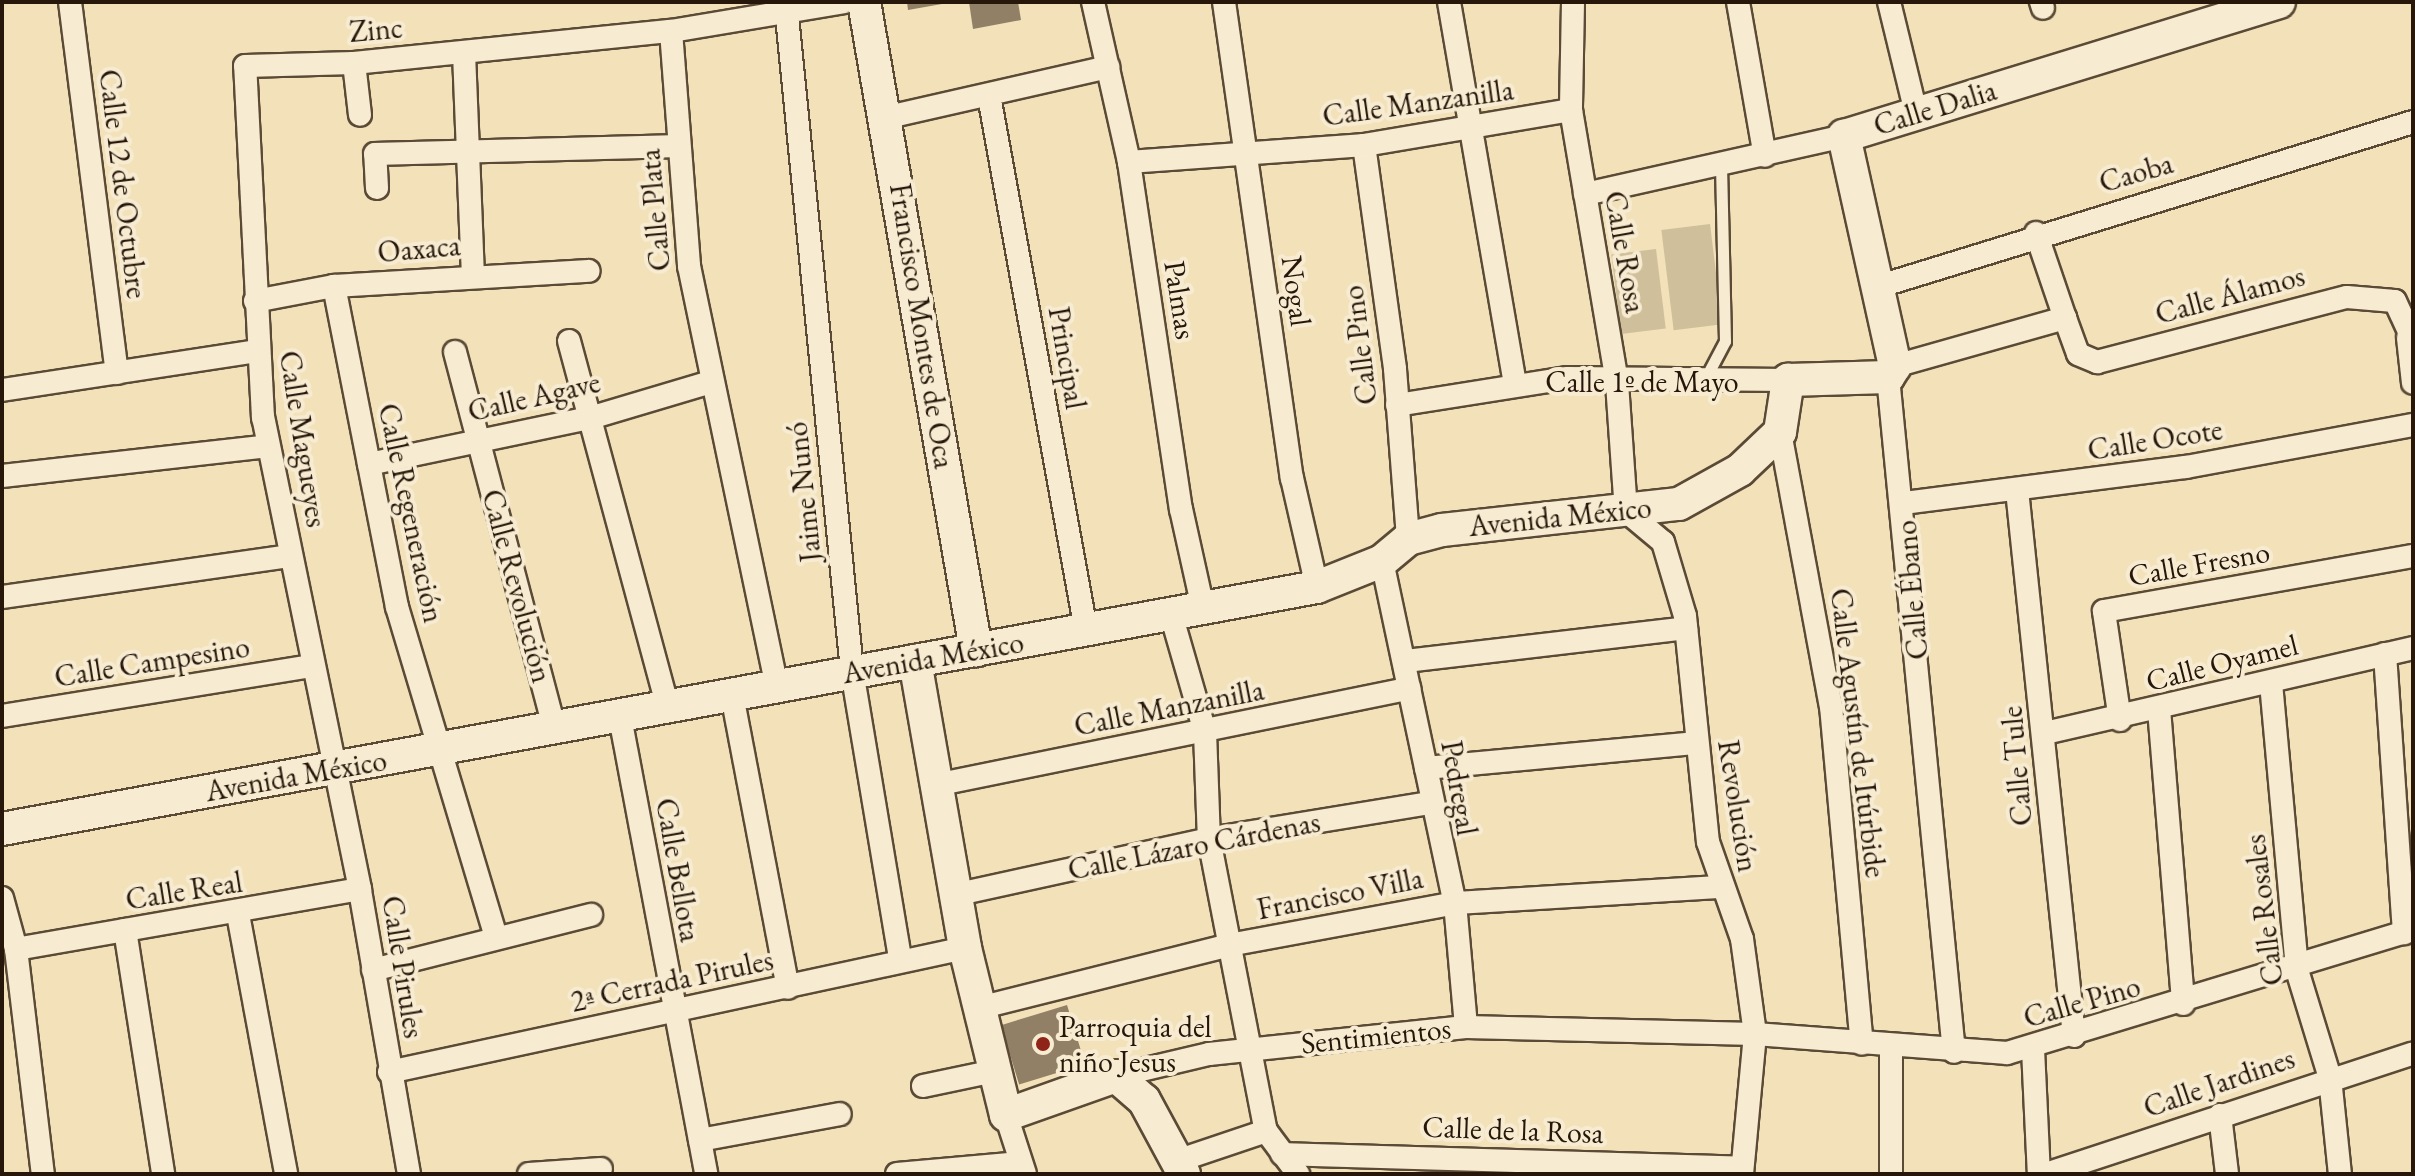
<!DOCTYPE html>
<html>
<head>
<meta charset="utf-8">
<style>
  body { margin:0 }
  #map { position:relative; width:2415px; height:1176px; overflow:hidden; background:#f2e1b9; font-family:"EB Garamond",serif }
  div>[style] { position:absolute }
  .green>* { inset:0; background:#cfbf9b; transform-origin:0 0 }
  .building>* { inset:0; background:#918065; transform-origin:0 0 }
  .roads { filter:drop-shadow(2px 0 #5a4a36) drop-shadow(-2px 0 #5a4a36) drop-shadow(0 2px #5a4a36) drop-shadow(0 -2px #5a4a36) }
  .lane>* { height:11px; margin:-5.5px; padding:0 5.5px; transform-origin:5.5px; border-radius:5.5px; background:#f7ecd2 }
  .street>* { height:22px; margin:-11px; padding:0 11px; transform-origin:11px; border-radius:11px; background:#f7ecd2 }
  .secondary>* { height:32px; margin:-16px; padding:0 16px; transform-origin:16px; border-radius:16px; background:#f7ecd2 }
  .dots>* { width:22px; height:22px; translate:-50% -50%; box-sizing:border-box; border:4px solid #f7ecd2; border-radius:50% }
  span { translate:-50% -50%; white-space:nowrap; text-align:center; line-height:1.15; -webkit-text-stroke:8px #f7ecd2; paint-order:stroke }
  .street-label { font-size:30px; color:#27170a }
  .poi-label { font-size:30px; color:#27170a }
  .left { translate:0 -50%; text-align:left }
  .frame { position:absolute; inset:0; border:4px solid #27170a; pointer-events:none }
</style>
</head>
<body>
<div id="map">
  <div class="green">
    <i style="left:1710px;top:224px;width:101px;height:49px;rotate:83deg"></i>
    <i style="left:1656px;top:249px;width:80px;height:45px;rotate:83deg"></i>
  </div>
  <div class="building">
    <i style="clip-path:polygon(907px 2px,942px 2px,942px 4px,908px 10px)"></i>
    <i style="clip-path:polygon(969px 2px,1018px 2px,1021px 20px,973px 29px)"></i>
    <i style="left:1067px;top:1005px;width:62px;height:69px;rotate:73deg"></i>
  </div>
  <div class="roads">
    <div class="lane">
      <i style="left:1705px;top:379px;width:43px;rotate:-62.2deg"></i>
      <i style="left:1725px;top:341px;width:175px;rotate:-91.3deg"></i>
    </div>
    <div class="street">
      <i style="left:70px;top:2px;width:374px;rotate:82.8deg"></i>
      <i style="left:1093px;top:2px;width:164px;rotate:77.3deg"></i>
      <i style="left:1129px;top:162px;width:351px;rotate:81.5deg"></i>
      <i style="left:1181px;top:509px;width:101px;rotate:77.5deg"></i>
      <i style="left:1224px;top:2px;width:481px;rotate:81.9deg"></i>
      <i style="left:1292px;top:478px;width:112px;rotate:77.1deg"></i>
      <i style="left:1449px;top:2px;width:387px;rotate:80.2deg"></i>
      <i style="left:1573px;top:2px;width:108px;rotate:91.1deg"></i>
      <i style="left:1571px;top:110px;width:277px;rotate:80.4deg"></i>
      <i style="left:1617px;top:383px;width:128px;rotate:86deg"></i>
      <i style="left:1626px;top:511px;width:48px;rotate:40deg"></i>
      <i style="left:1663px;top:542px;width:77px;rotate:73.4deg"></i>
      <i style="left:1685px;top:616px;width:227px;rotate:84.2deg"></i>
      <i style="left:1708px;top:842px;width:103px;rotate:70.7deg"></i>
      <i style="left:1742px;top:939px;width:96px;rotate:82.2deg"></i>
      <i style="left:1755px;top:1034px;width:141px;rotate:95.3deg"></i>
      <i style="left:1738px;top:2px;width:156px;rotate:80.1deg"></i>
      <i style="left:1889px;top:2px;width:114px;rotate:76.3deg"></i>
      <i style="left:2041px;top:2px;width:6px;rotate:72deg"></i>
      <i style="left:787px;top:16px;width:658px;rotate:84.33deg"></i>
      <i style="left:852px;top:671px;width:292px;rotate:80.5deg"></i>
      <i style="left:671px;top:31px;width:236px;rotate:85.6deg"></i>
      <i style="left:689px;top:266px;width:430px;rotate:78.2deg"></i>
      <i style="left:464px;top:53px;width:221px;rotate:87.7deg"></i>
      <i style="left:354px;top:63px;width:52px;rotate:83.4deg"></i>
      <i style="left:989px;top:96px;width:543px;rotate:79.7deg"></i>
      <i style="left:888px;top:117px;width:226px;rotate:-12.8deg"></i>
      <i style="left:1364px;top:145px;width:226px;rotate:82.1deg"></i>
      <i style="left:1395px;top:369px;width:170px;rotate:85.6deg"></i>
      <i style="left:1129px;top:162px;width:236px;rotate:-4.1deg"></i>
      <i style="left:1364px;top:145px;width:210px;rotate:-9.6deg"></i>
      <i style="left:377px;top:188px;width:34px;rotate:-93deg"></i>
      <i style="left:375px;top:154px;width:304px;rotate:-1.5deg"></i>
      <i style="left:1585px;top:194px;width:265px;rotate:-12.6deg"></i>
      <i style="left:2036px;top:233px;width:90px;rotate:71.2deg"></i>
      <i style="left:334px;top:286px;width:327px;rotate:78.9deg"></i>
      <i style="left:397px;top:607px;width:345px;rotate:73.3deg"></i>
      <i style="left:1877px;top:287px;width:561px;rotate:-17.11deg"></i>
      <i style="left:255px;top:301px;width:80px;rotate:-10.8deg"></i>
      <i style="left:334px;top:286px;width:255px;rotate:-3.4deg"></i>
      <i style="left:2408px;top:338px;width:45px;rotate:83.7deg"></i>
      <i style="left:569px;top:341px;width:380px;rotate:74.9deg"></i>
      <i style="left:455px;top:352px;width:391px;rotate:75.2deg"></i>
      <i style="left:1895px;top:366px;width:177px;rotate:-15.8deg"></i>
      <i style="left:2065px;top:318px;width:38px;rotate:70deg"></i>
      <i style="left:2078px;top:354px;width:21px;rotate:23deg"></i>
      <i style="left:2097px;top:362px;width:258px;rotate:-14.6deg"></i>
      <i style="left:2347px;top:297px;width:48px;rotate:4.8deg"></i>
      <i style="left:2395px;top:301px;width:43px;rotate:65.2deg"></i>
      <i style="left:1888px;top:377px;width:678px;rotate:84.42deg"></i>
      <i style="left:2px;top:390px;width:259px;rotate:-8.7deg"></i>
      <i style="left:1397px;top:405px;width:173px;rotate:-9deg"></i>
      <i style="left:1568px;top:378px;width:220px;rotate:0.5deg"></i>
      <i style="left:1780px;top:432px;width:279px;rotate:79.5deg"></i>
      <i style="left:1831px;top:706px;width:339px;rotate:84.8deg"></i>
      <i style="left:369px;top:464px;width:226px;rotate:-11.8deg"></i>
      <i style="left:590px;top:418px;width:126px;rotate:-16.6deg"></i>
      <i style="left:2px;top:476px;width:268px;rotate:-6.4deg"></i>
      <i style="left:2017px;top:490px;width:549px;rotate:84.04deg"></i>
      <i style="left:1904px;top:503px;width:284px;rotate:-7.3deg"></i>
      <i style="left:2186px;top:467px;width:231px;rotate:-10.5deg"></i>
      <i style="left:1382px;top:561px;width:350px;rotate:78deg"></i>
      <i style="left:1455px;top:903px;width:124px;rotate:84.9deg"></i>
      <i style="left:2px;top:597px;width:291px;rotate:-8.1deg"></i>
      <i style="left:1171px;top:614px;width:123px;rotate:73.9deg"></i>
      <i style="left:1205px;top:732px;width:107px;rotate:87.9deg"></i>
      <i style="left:1209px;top:839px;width:298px;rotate:79deg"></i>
      <i style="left:1266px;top:1131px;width:54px;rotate:53.3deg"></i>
      <i style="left:2385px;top:654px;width:280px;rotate:86.1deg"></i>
      <i style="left:1406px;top:661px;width:282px;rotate:-6.7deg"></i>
      <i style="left:2271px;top:683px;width:288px;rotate:84.8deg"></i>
      <i style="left:2297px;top:970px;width:113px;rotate:73deg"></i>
      <i style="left:2330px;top:1078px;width:97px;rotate:84.1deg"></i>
      <i style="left:732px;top:695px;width:298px;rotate:79.2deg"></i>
      <i style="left:2159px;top:709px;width:296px;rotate:85.3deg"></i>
      <i style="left:2px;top:716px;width:314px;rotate:-9.2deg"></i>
      <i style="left:620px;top:717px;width:465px;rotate:79.3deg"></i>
      <i style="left:2120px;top:720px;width:110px;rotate:-98.4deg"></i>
      <i style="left:2104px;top:611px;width:314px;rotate:-10.1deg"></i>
      <i style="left:2045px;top:733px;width:378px;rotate:-13deg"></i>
      <i style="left:1426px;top:768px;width:272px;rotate:-5.3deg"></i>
      <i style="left:940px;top:784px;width:479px;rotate:-11.5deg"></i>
      <i style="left:959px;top:894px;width:256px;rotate:-12.4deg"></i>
      <i style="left:1209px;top:839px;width:224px;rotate:-9.3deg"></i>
      <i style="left:2px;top:898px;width:53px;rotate:74.6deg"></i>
      <i style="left:16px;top:949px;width:227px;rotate:83.2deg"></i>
      <i style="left:238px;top:914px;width:264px;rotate:79.5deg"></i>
      <i style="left:125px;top:930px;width:247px;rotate:81.1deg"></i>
      <i style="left:16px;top:949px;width:349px;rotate:-9.9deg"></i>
      <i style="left:373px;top:970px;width:225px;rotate:-14.2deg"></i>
      <i style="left:979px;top:1008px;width:258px;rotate:-14.1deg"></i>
      <i style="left:1229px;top:945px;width:230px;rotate:-10.5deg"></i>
      <i style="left:1455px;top:903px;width:265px;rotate:-3.5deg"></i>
      <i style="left:1891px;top:1048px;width:126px;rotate:90deg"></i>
      <i style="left:2033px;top:1049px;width:125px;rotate:87.3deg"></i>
      <i style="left:389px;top:1072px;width:589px;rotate:-12.15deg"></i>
      <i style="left:1116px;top:1076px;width:96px;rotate:-13.3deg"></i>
      <i style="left:1209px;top:1054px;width:258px;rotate:-6deg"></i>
      <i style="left:1466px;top:1027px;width:289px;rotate:1.4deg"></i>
      <i style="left:1755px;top:1034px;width:253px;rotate:4.3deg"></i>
      <i style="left:2007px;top:1053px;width:424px;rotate:-16.9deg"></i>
      <i style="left:923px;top:1086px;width:73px;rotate:-11.9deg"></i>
      <i style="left:1006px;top:1115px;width:62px;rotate:72.1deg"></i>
      <i style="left:2220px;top:1115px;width:59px;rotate:83.2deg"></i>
      <i style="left:700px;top:1140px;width:142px;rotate:-10.5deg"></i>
      <i style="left:1282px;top:1154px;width:460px;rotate:1.7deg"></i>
      <i style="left:1177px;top:1161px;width:94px;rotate:-18.6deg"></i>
      <i style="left:409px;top:1174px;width:289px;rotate:-99.8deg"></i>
      <i style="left:360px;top:889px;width:481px;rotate:-101.6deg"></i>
      <i style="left:263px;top:418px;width:352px;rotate:-92.9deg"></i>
      <i style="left:245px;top:66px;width:109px;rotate:-1.6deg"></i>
      <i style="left:354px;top:63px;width:319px;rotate:-5.8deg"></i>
      <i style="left:671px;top:31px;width:175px;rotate:-9.5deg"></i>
      <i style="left:529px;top:1174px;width:72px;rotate:-4deg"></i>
      <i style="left:897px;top:1174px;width:124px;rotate:-5.1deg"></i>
      <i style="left:2046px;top:1174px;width:386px;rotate:-18.2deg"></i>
    </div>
    <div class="secondary">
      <i style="left:864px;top:2px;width:658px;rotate:80.19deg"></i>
      <i style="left:915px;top:661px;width:291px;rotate:80.1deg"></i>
      <i style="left:965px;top:948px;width:172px;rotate:76.2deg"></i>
      <i style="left:1006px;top:1115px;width:117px;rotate:-19.5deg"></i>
      <i style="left:1116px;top:1076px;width:37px;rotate:41deg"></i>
      <i style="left:1144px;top:1100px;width:84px;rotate:61.6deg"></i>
      <i style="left:2px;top:829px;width:1337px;rotate:-10.43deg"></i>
      <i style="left:1317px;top:587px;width:70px;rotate:-21.8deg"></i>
      <i style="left:1382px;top:561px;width:34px;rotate:-40deg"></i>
      <i style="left:1408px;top:539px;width:35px;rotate:-15deg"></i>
      <i style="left:1442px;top:530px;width:238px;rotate:-6.3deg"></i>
      <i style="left:1679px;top:504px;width:70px;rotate:-29.1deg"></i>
      <i style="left:1740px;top:470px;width:55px;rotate:-43.5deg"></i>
      <i style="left:1780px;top:432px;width:53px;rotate:-81.3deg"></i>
      <i style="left:1788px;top:380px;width:100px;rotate:-1.7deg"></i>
      <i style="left:1888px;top:377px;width:13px;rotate:-58deg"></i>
      <i style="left:1895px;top:366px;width:236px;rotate:-102.5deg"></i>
      <i style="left:1844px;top:136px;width:455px;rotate:-17.1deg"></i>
    </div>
  </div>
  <div class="dots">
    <i style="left:1043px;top:1044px;background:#8f2418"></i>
  </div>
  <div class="street-label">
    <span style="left:376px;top:30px;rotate:-5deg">Zinc</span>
    <span style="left:1418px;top:103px;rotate:-8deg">Calle Manzanilla</span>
    <span style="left:1935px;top:108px;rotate:-17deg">Calle Dalia</span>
    <span style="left:2136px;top:173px;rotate:-16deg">Caoba</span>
    <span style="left:123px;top:184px;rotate:83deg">Calle 12 de Octubre</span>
    <span style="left:655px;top:210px;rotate:-95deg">Calle Plata</span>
    <span style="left:419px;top:249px;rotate:-5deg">Oaxaca</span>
    <span style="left:1625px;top:252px;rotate:80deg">Calle Rosa</span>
    <span style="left:1296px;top:291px;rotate:82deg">Nogal</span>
    <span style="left:2230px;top:295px;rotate:-15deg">Calle Álamos</span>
    <span style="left:1180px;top:300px;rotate:81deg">Palmas</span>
    <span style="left:922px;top:326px;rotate:81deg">Francisco Montes de Oca</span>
    <span style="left:1360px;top:345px;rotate:-97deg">Calle Pino</span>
    <span style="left:1067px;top:358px;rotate:80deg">Principal</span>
    <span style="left:1642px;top:382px">Calle 1º de Mayo</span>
    <span style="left:534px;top:397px;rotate:-13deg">Calle Agave</span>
    <span style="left:303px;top:439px;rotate:81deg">Calle Magueyes</span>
    <span style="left:2155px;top:440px;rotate:-9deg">Calle Ocote</span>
    <span style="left:804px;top:492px;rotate:-96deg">Jaime Nunó</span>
    <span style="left:411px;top:513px;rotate:78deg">Calle Regeneración</span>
    <span style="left:1560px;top:517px;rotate:-6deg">Avenida México</span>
    <span style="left:2199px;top:564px;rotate:-10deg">Calle Fresno</span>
    <span style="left:517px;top:586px;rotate:75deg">Calle Revolución</span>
    <span style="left:1912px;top:590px;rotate:-95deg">Calle Ébano</span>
    <span style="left:933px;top:658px;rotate:-10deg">Avenida México</span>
    <span style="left:152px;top:662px;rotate:-9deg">Calle Campesino</span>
    <span style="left:2222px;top:663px;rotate:-14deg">Calle Oyamel</span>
    <span style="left:1169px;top:708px;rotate:-11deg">Calle Manzanilla</span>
    <span style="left:1858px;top:733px;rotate:83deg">Calle Agustín de Itúrbide</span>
    <span style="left:2017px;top:766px;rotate:-95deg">Calle Tule</span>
    <span style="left:296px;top:776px;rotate:-10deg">Avenida México</span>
    <span style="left:1459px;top:788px;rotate:80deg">Pedregal</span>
    <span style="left:1738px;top:806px;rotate:81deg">Revolución</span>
    <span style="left:1194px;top:846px;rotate:-11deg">Calle Lázaro Cárdenas</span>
    <span style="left:678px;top:870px;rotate:80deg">Calle Bellota</span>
    <span style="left:184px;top:891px;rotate:-9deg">Calle Real</span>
    <span style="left:1340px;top:894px;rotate:-11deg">Francisco Villa</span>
    <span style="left:2264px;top:910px;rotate:-97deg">Calle Rosales</span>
    <span style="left:403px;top:967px;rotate:81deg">Calle Pirules</span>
    <span style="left:672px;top:981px;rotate:-12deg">2ª Cerrada Pirules</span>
    <span style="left:2082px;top:1002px;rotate:-16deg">Calle Pino</span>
    <span style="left:1376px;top:1036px;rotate:-6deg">Sentimientos</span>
    <span style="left:2219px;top:1083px;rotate:-19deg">Calle Jardines</span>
    <span style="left:1513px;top:1130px;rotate:2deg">Calle de la Rosa</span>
  </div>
  <div class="poi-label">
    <span class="left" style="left:1059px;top:1044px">Parroquia del<br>niño Jesus</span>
  </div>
  <div class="frame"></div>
</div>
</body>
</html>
